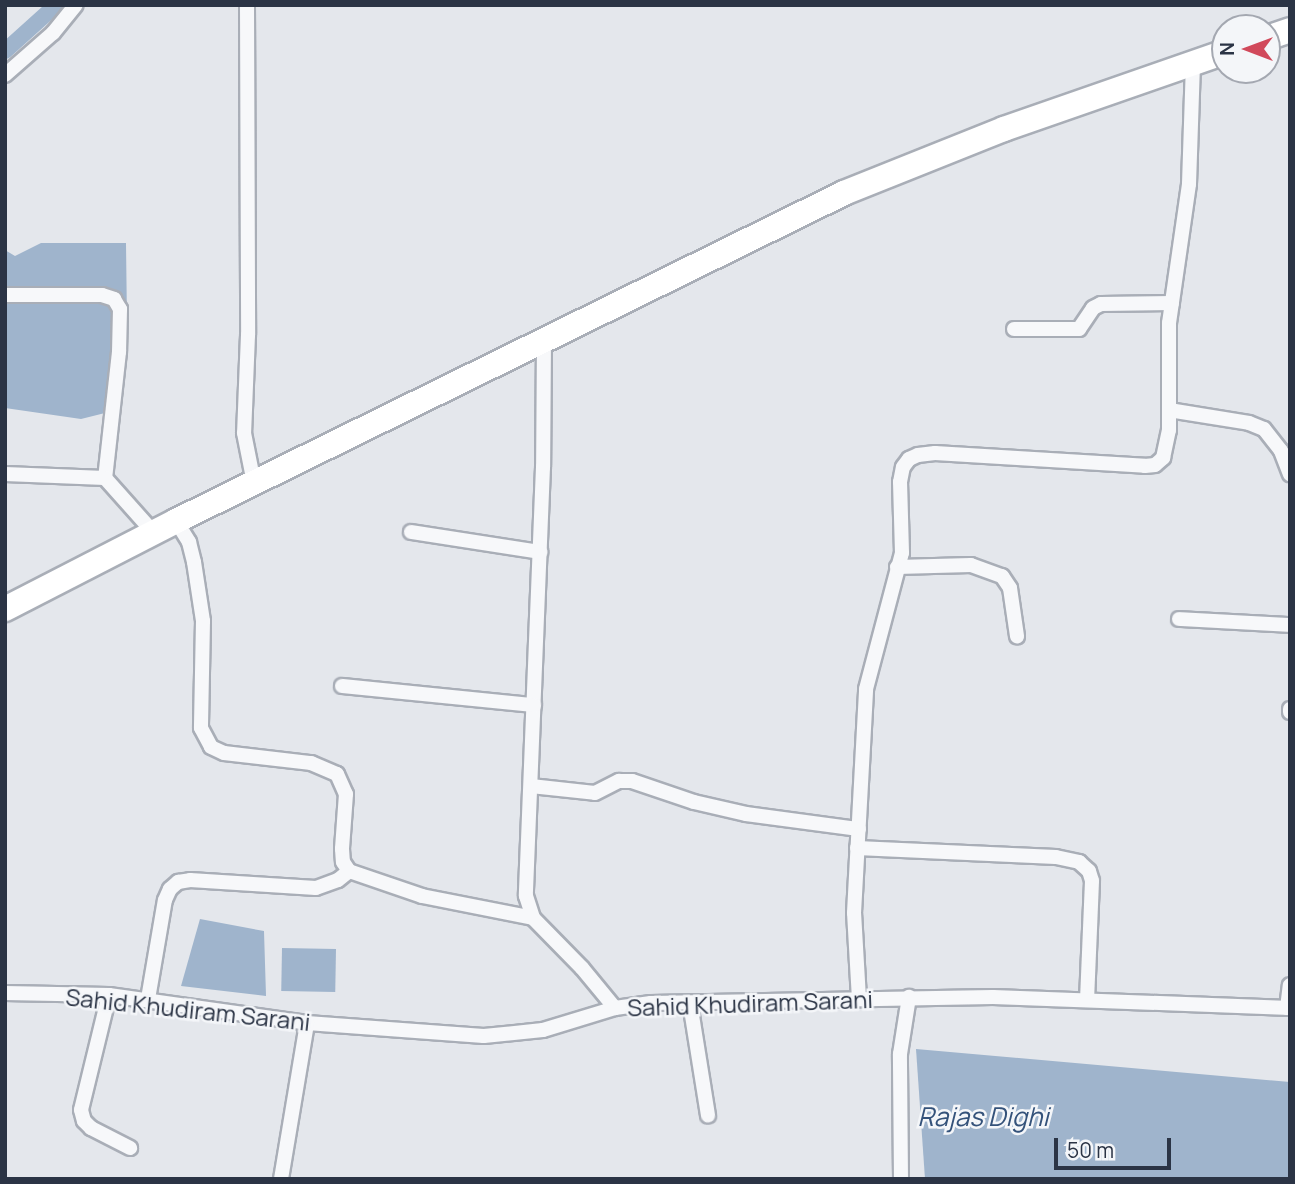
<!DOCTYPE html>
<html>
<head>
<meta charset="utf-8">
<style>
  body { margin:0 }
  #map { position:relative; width:1295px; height:1184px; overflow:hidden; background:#e4e7ec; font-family:Manrope,sans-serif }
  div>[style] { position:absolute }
  .water>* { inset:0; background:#9fb4cc; transform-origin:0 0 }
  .canal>* { height:16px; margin:-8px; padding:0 8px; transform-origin:8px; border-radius:8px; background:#9fb4cc }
  .roads { filter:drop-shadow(2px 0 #a9aeb7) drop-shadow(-2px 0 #a9aeb7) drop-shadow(0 2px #a9aeb7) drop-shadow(0 -2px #a9aeb7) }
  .street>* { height:14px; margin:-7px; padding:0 7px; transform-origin:7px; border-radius:7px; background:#f7f8fa }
  .highway>* { height:24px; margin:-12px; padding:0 12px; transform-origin:12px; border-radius:12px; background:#fff }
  span { translate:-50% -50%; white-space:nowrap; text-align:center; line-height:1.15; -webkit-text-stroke:5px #f4f6f9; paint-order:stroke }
  .street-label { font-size:24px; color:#2b3445 }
  .water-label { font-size:26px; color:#34527a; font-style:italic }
  .frame { position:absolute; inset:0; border:7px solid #2b3445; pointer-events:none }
  .north { position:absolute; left:1211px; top:14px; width:70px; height:70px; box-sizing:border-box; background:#f4f6f9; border:2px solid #a4a8b1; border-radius:50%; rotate:270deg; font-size:19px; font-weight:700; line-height:28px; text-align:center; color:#2b3445 }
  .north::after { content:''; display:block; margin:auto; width:24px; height:32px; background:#d1495b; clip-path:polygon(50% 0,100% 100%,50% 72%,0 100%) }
  .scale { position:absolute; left:1054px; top:1138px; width:117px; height:32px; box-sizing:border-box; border:4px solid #2b3445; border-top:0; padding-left:9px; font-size:21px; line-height:24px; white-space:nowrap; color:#2b3445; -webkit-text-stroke:5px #f4f6f9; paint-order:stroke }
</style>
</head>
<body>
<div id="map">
  <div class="water">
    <i style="clip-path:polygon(41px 243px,126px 243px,127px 322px,117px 410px,81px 419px,5px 408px,5px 250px,15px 256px)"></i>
    <i style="clip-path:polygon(200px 919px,264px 931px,266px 996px,181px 986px)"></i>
    <i style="left:282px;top:948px;width:54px;height:43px;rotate:1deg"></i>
    <i style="clip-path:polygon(916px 1049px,1290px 1082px,1290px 1179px,925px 1179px)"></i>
  </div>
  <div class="canal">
    <i style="left:5px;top:51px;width:69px;rotate:-42deg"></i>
  </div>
  <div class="roads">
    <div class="street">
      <i style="left:247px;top:5px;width:330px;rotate:89.8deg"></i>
      <i style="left:248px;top:335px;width:98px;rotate:92.3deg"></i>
      <i style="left:244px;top:433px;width:51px;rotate:78.7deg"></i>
      <i style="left:5px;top:75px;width:64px;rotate:-41.2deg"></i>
      <i style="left:53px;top:33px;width:36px;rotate:-51deg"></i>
      <i style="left:5px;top:295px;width:97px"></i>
      <i style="left:102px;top:295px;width:13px;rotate:18deg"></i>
      <i style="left:114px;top:299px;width:12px;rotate:59deg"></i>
      <i style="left:120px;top:309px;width:43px;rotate:91.3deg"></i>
      <i style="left:119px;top:352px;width:127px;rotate:96.3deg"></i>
      <i style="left:1014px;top:329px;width:65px"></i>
      <i style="left:1079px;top:329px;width:25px;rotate:-56deg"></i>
      <i style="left:1093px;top:308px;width:9px;rotate:-27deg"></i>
      <i style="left:1101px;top:304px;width:71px;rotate:-0.8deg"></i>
      <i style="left:544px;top:339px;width:128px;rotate:90.4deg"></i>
      <i style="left:543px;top:467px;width:429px;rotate:92.3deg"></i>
      <i style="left:526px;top:896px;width:23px;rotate:72deg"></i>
      <i style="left:533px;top:918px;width:70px;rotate:45.6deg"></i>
      <i style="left:582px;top:968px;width:52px;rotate:50.5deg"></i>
      <i style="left:1169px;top:410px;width:81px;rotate:9.2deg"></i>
      <i style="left:1249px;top:423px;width:16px;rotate:22deg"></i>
      <i style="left:1264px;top:429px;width:28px;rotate:52deg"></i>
      <i style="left:1281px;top:451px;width:25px;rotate:69deg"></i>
      <i style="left:5px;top:474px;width:100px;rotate:2.3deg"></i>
      <i style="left:105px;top:478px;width:74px;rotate:48.3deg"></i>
      <i style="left:176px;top:521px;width:25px;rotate:58deg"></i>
      <i style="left:189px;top:542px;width:21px;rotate:76deg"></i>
      <i style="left:194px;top:562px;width:60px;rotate:81.3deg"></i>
      <i style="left:203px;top:621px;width:107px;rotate:91.1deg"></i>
      <i style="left:201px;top:728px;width:21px;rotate:62deg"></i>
      <i style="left:211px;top:747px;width:14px;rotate:25deg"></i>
      <i style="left:224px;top:753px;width:88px;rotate:6.6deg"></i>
      <i style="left:311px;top:763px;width:28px;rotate:23deg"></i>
      <i style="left:337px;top:774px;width:22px;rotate:66deg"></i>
      <i style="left:346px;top:794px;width:55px;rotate:94.2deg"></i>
      <i style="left:342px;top:849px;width:13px;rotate:86deg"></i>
      <i style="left:343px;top:862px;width:11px;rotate:56deg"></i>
      <i style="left:349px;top:871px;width:77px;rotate:18.9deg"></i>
      <i style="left:422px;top:896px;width:113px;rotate:11.2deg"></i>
      <i style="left:411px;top:532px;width:131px;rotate:8.8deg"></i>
      <i style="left:897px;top:567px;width:74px;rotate:-1.5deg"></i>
      <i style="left:971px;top:565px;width:33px;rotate:20deg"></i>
      <i style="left:1002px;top:576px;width:14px;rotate:56deg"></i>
      <i style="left:1010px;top:588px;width:49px;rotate:81.7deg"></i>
      <i style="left:1179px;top:619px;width:111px;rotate:3.1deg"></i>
      <i style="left:342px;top:686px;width:193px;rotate:5.7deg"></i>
      <i style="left:1290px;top:709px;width:3px;rotate:90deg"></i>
      <i style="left:531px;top:786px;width:64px;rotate:6.2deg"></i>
      <i style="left:595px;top:793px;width:27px;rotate:-27deg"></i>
      <i style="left:619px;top:781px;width:13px"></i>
      <i style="left:632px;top:781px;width:65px;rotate:18.7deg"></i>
      <i style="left:694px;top:802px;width:53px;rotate:13deg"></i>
      <i style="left:746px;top:814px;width:114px;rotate:7.6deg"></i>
      <i style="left:857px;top:848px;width:199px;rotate:2.6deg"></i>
      <i style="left:1056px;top:857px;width:24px;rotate:12deg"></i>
      <i style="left:1079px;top:862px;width:13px;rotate:42deg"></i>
      <i style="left:1089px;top:871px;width:10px;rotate:73deg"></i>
      <i style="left:1092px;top:881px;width:118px;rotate:92.4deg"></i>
      <i style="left:5px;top:993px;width:104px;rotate:1.1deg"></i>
      <i style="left:109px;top:995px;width:200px;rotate:8deg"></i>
      <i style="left:307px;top:1023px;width:177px;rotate:4.2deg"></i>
      <i style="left:484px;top:1036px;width:59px;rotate:-5.8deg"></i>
      <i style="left:543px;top:1030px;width:75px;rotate:-17deg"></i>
      <i style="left:615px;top:1008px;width:36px;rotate:-8deg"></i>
      <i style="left:651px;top:1003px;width:342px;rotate:-1deg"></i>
      <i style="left:993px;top:997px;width:297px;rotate:2.1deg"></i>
      <i style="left:109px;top:995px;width:118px;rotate:103.7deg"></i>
      <i style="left:81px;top:1110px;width:11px;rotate:75deg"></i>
      <i style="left:84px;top:1121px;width:10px;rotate:45deg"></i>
      <i style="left:91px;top:1128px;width:44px;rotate:27.1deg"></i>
      <i style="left:148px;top:999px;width:100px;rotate:-80.3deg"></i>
      <i style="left:165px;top:900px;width:12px;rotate:-66deg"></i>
      <i style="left:170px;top:889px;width:11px;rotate:-41deg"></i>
      <i style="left:178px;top:882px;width:12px;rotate:-9deg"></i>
      <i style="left:190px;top:880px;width:126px;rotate:3.6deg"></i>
      <i style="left:316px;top:888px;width:23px;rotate:-20deg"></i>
      <i style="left:338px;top:880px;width:14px;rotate:-39deg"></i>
      <i style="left:859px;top:999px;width:86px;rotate:-93.3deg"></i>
      <i style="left:854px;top:913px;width:224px;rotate:-86.9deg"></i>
      <i style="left:866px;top:689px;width:141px;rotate:-75.2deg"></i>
      <i style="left:902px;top:553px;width:71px;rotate:-91.6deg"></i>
      <i style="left:900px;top:482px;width:15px;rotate:-79deg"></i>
      <i style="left:903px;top:467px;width:10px;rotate:-53deg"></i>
      <i style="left:909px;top:459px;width:10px;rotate:-24deg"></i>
      <i style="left:918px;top:455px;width:17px;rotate:-7deg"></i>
      <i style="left:935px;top:453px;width:210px;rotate:3.5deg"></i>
      <i style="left:1145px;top:466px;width:10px;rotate:-6deg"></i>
      <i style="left:1155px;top:465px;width:11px;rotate:-41deg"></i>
      <i style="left:1163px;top:458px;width:29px;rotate:-78deg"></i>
      <i style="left:1169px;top:430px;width:107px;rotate:-90deg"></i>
      <i style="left:1169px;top:323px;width:140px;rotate:-81.8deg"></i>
      <i style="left:1189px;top:184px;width:121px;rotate:-88.1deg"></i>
      <i style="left:690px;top:1003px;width:114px;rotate:80.9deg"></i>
      <i style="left:1287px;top:1008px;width:23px;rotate:-83deg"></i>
      <i style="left:281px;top:1179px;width:158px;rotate:-80.5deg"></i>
      <i style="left:901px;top:1179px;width:125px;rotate:-90.5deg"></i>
      <i style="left:900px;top:1054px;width:58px;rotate:-81deg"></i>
    </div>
    <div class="highway">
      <i style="left:1267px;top:38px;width:24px;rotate:-19deg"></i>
      <i style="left:5px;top:609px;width:192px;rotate:-27.2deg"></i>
      <i style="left:176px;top:521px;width:744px;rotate:-26.15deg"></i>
      <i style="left:844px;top:193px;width:172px;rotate:-21.8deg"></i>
      <i style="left:1004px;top:129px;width:234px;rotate:-19.2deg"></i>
    </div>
  </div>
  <div class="street-label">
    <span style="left:750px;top:1003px;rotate:-2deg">Sahid Khudiram Sarani</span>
    <span style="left:188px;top:1009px;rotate:6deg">Sahid Khudiram Sarani</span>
  </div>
  <div class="water-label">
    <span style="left:983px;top:1117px">Rajas Dighi</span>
  </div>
  <div class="frame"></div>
  <div class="north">N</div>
  <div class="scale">50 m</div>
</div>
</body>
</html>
